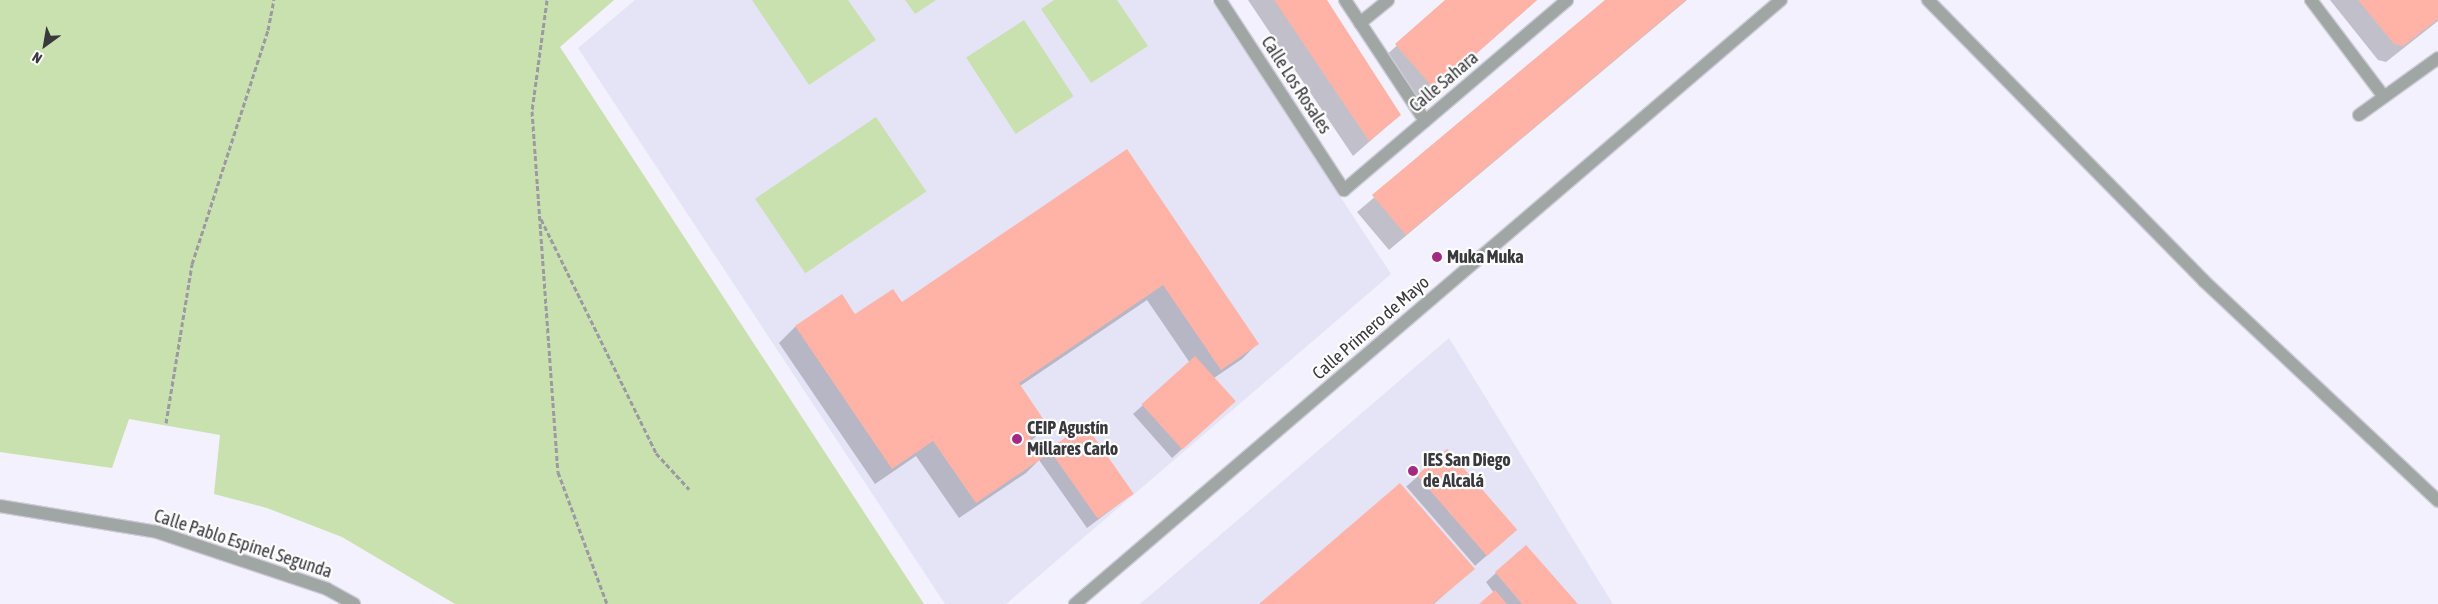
<!DOCTYPE html>
<html>
<head>
<meta charset="utf-8">
<style>
  body { margin:0 }
  #map { position:relative; width:2438px; height:604px; overflow:hidden; background:#f2f1fd; font-family:"Asap Condensed",sans-serif }
  div>[style] { position:absolute }
  .built>* { inset:0; background:#e5e4f7 }
  .green>* { inset:0; background:#c9e1ae; transform-origin:0 0 }
  .shadow>* { inset:0; background:#0003; transform-origin:0 0 }
  .building>* { inset:0; background:#ffb3a6; transform-origin:0 0 }
  .path>* { height:3px; margin-top:-1.5px; transform-origin:0; background:repeating-linear-gradient(90deg,#9b9aa3 0 5px,transparent 0 7.5px) }
  .roads { filter:drop-shadow(1px 0 #cdccd7) drop-shadow(-1px 0 #cdccd7) drop-shadow(0 1px #cdccd7) drop-shadow(0 -1px #cdccd7) }
  .street>* { height:12px; margin:-6px; padding:0 6px; transform-origin:6px; border-radius:6px; background:#a0a6a4 }
  .dots>* { width:14px; height:14px; translate:-50% -50%; box-sizing:border-box; border:2px solid #fff; border-radius:50% }
  span { translate:-50% -50%; white-space:nowrap; text-align:center; line-height:1.15; -webkit-text-stroke:4.5px #fff; paint-order:stroke }
  .street-label { font-size:18px; color:#39383d }
  .poi-label { font-size:18px; color:#39383d; font-weight:700 }
  .left { translate:0 -50%; text-align:left }
  .north { position:absolute; left:20px; top:20px; width:50px; height:50px; -webkit-text-stroke:4px #fff; paint-order:stroke; rotate:212deg; font-size:14px; font-weight:700; line-height:20px; text-align:center; color:#39383d }
  .north::after { content:''; display:block; margin:auto; width:18px; height:22px; background:#39383d; clip-path:polygon(50% 0,100% 100%,50% 72%,0 100%) }
</style>
</head>
<body>
<div id="map">
  <div class="built">
    <i style="clip-path:polygon(635px 0,1211px 0,1391px 274px,1006px 604px,945px 604px,578px 48px)"></i>
    <i style="clip-path:polygon(1449px 338px,1613px 604px,1140px 604px)"></i>
  </div>
  <div class="green">
    <i style="clip-path:polygon(0 0,614px 0,560px 47px,924px 604px,455px 604px,342px 537px,267px 508px,214px 494px,220px 435px,129px 419px,112px 468px,0 452px)"></i>
    <i style="clip-path:polygon(752px 0,848px 0,876px 40px,809px 85px)"></i>
    <i style="clip-path:polygon(905px 0,936px 0,915px 14px)"></i>
    <i style="clip-path:polygon(1054px 0,1117px 0,1148px 46px,1091px 83px,1041px 9px)"></i>
    <i style="left:1024px;top:20px;width:91px;height:69px;rotate:57deg"></i>
    <i style="left:876px;top:117px;width:90px;height:146px;rotate:56deg"></i>
  </div>
  <div class="shadow">
    <i style="clip-path:polygon(1248px 0,1326px 0,1400px 115px,1353px 156px)"></i>
    <i style="clip-path:polygon(1447px 0,1537px 0,1421px 102px,1382px 59px)"></i>
    <i style="clip-path:polygon(1607px 0,1687px 0,1389px 250px,1357px 212px)"></i>
    <i style="clip-path:polygon(2330px 0,2438px 0,2438px 21px,2386px 62px,2378px 60px)"></i>
    <i style="clip-path:polygon(1127px 151px,1258px 343px,1242px 359px,1214px 378px,1224px 411px,1172px 458px,1133px 414px,1190px 363px,1147px 300px,1020px 386px,1046px 426px,1031px 441px,1042px 457px,1085px 425px,1132px 494px,1087px 528px,1039px 460px,1026px 473px,959px 518px,916px 456px,875px 484px,779px 343px,795px 327px,841px 296px,855px 316px,902px 304px)"></i>
    <i style="left:1447px;top:451px;width:105px;height:54px;rotate:49deg"></i>
    <i style="clip-path:polygon(1473px 569px,1434px 604px,1260px 604px)"></i>
    <i style="clip-path:polygon(1496px 573px,1576px 604px,1481px 604px,1494px 593px,1486px 582px)"></i>
  </div>
  <div class="building">
    <i style="clip-path:polygon(1274px 0,1327px 0,1401px 115px,1369px 141px)"></i>
    <i style="clip-path:polygon(1445px 0,1537px 0,1435px 90px,1395px 44px)"></i>
    <i style="clip-path:polygon(1605px 0,1686px 0,1406px 235px,1372px 195px)"></i>
    <i style="clip-path:polygon(2358px 0,2438px 0,2438px 19px,2403px 46px,2394px 44px)"></i>
    <i style="clip-path:polygon(1127px 149px,1259px 344px,1221px 370px,1163px 285px,1019px 383px,1048px 426px,1030px 438px,1044px 457px,976px 503px,933px 441px,892px 469px,795px 326px,842px 294px,855px 314px,893px 289px,902px 302px)"></i>
    <i style="left:1195px;top:356px;width:61px;height:72px;rotate:48deg"></i>
    <i style="left:1085px;top:424px;width:85px;height:44px;rotate:55deg"></i>
    <i style="left:1447px;top:449px;width:107px;height:40px;rotate:49deg"></i>
    <i style="clip-path:polygon(1400px 483px,1475px 569px,1433px 604px,1259px 604px)"></i>
    <i style="clip-path:polygon(1526px 545px,1578px 604px,1522px 604px,1495px 572px)"></i>
    <i style="clip-path:polygon(1495px 590px,1507px 604px,1479px 604px)"></i>
  </div>
  <div class="path">
    <i style="left:547px;top:0;width:112px;rotate:97.7deg"></i>
    <i style="left:532px;top:111px;width:362px;rotate:85.9deg"></i>
    <i style="left:558px;top:472px;width:141px;rotate:69.6deg"></i>
    <i style="left:541px;top:219px;width:261px;rotate:63.8deg"></i>
    <i style="left:656px;top:453px;width:49px;rotate:47.5deg"></i>
    <i style="left:166px;top:423px;width:161px;rotate:-80.7deg"></i>
    <i style="left:192px;top:264px;width:246px;rotate:-72deg"></i>
    <i style="left:268px;top:30px;width:31px;rotate:-79deg"></i>
  </div>
  <div class="roads">
    <div class="street">
      <i style="left:1220px;top:0;width:227px;rotate:56.9deg"></i>
      <i style="left:1344px;top:190px;width:293px;rotate:-40.4deg"></i>
      <i style="left:1345px;top:0;width:145px;rotate:56.5deg"></i>
      <i style="left:1928px;top:0;width:394px;rotate:45.5deg"></i>
      <i style="left:2204px;top:281px;width:321px;rotate:43.2deg"></i>
      <i style="left:2311px;top:0;width:121px;rotate:53deg"></i>
      <i style="left:1360px;top:23px;width:36px;rotate:-39deg"></i>
      <i style="left:2359px;top:115px;width:97px;rotate:-35.8deg"></i>
      <i style="left:0;top:506px;width:159px;rotate:9.4deg"></i>
      <i style="left:157px;top:532px;width:179px;rotate:18.5deg"></i>
      <i style="left:327px;top:589px;width:31px;rotate:29deg"></i>
      <i style="left:1075px;top:604px;width:929px;rotate:-40.55deg"></i>
    </div>
  </div>
  <div class="dots">
    <i style="left:1437px;top:257px;background:#a32a80"></i>
    <i style="left:1017px;top:439px;background:#a32a80"></i>
    <i style="left:1413px;top:471px;background:#a32a80"></i>
  </div>
  <div class="street-label">
    <span style="left:1444px;top:82px;rotate:-40deg">Calle Sahara</span>
    <span style="left:1296px;top:85px;rotate:57deg">Calle Los Rosales</span>
    <span style="left:1371px;top:328px;rotate:-41deg">Calle Primero de Mayo</span>
    <span style="left:243px;top:544px;rotate:18deg">Calle Pablo Espinel Segunda</span>
  </div>
  <div class="poi-label">
    <span class="left" style="left:1447px;top:257px">Muka Muka</span>
    <span class="left" style="left:1027px;top:439px">CEIP Agustín<br>Millares Carlo</span>
    <span class="left" style="left:1423px;top:471px">IES San Diego<br>de Alcalá</span>
  </div>
  <div class="north">N</div>
</div>
</body>
</html>
